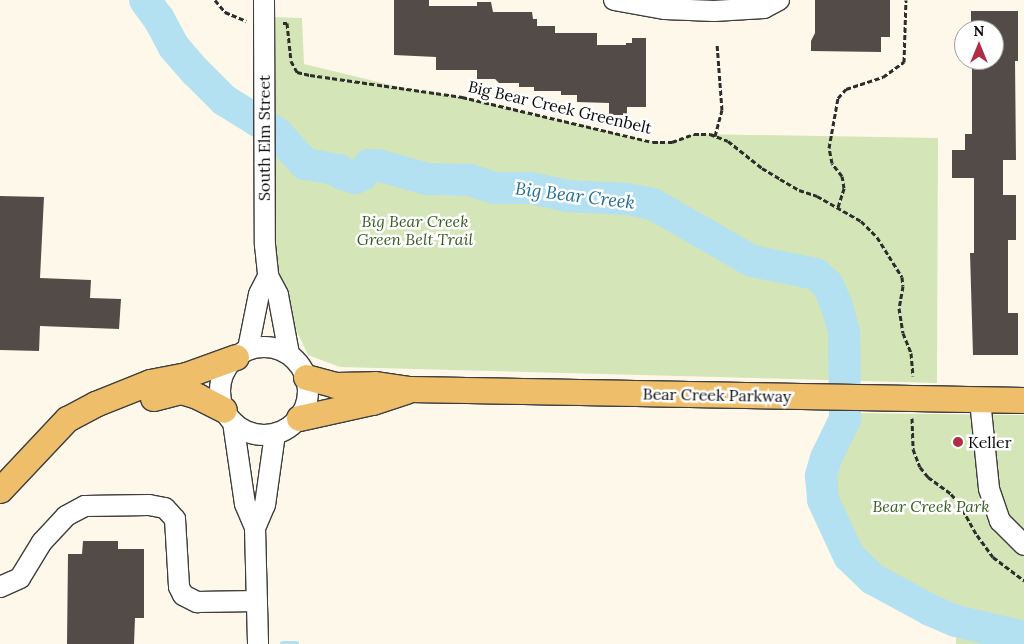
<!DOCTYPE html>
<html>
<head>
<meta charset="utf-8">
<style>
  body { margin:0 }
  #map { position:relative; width:1024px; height:644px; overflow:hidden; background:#fef8eb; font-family:Lora,serif }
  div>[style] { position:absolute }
  .green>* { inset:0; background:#d4e5b7 }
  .stream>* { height:5.5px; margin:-2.75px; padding:0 2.75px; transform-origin:2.75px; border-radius:2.75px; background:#b3e1f1 }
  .river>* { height:32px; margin:-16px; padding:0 16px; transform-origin:16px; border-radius:16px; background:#b3e1f1 }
  .building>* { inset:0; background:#534b48 }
  .path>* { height:3px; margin-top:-1.5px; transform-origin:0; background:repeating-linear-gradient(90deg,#2d2d2d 0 5px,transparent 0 7.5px) }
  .roads { filter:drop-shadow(1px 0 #3e3e3e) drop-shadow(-1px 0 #3e3e3e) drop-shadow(0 1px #3e3e3e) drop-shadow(0 -1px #3e3e3e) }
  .minor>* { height:20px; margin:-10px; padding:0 10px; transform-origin:10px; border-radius:10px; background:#fff }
  .minor>.ring { margin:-10px; padding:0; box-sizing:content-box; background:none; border:20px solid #fff; border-radius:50% }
  .major>* { height:25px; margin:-12.5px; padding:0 12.5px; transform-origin:12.5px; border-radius:12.5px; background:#eebe6a }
  .dots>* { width:14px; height:14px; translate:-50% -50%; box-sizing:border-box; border:2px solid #fff; border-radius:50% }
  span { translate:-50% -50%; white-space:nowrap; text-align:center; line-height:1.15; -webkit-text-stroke:5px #fff; paint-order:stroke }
  .street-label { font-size:16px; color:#0b0b0b }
  .park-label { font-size:16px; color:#355d21; font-style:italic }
  .poi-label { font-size:16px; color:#0b0b0b }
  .left { translate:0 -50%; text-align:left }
  .water-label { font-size:18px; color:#1f6e93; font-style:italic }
  .north { position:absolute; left:954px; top:20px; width:50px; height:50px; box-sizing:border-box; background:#fff; border:1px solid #9d9d9d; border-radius:50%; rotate:0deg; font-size:14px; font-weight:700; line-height:20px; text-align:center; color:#0b0b0b }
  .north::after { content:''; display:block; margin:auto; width:18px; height:22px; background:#b02e44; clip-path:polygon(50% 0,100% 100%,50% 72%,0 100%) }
</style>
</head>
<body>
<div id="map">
  <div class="green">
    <i style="clip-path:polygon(270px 17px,302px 18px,304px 64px,399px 87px,462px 97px,653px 142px,672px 142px,694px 134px,938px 138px,937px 383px,340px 367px,308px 355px,291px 319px,270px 235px)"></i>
    <i style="clip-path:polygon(850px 413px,1024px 415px,1024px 644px,956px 644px,956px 621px,930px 610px,873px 579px,849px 556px,823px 500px,821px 476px,826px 458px)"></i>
  </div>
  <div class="stream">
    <i style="left:283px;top:644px;width:13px"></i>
  </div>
  <div class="river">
    <i style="left:145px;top:0;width:24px;rotate:54deg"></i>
    <i style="left:159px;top:19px;width:32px;rotate:62deg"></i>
    <i style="left:174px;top:47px;width:33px;rotate:49deg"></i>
    <i style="left:196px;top:72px;width:40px;rotate:45deg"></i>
    <i style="left:224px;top:100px;width:62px;rotate:31.9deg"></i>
    <i style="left:277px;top:133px;width:42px;rotate:47.9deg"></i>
    <i style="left:305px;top:164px;width:35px;rotate:10deg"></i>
    <i style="left:339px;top:170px;width:5px;rotate:53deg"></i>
    <i style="left:342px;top:174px;width:14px;rotate:17deg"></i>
    <i style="left:355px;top:178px;width:8px;rotate:-23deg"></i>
    <i style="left:362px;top:175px;width:12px;rotate:-55deg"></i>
    <i style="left:369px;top:165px;width:8px"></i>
    <i style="left:377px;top:165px;width:52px;rotate:15.6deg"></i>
    <i style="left:427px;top:179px;width:43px;rotate:1.3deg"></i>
    <i style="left:470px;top:180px;width:25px;rotate:18deg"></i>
    <i style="left:494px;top:188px;width:36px"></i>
    <i style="left:530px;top:188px;width:38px;rotate:12deg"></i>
    <i style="left:567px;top:196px;width:60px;rotate:2.9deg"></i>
    <i style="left:627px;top:199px;width:25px;rotate:11deg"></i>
    <i style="left:652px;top:204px;width:15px;rotate:28deg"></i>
    <i style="left:665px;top:211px;width:100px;rotate:29.9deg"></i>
    <i style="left:752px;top:261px;width:65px;rotate:11.5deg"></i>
    <i style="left:816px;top:274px;width:16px;rotate:43deg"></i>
    <i style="left:828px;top:285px;width:23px;rotate:67deg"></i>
    <i style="left:837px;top:306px;width:27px;rotate:75deg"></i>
    <i style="left:844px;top:332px;width:87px;rotate:89.3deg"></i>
    <i style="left:845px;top:419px;width:43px;rotate:116deg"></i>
    <i style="left:826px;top:458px;width:19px;rotate:106deg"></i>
    <i style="left:821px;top:476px;width:24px;rotate:85deg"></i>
    <i style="left:823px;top:500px;width:62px;rotate:65.1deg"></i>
    <i style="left:849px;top:556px;width:33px;rotate:44deg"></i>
    <i style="left:873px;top:579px;width:65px;rotate:28.5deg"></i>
    <i style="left:930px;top:610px;width:28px;rotate:23deg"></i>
    <i style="left:956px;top:621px;width:70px;rotate:13.2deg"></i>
  </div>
  <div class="building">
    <i style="clip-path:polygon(394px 0,429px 0,429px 6px,477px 6px,477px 2px,491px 2px,493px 12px,532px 12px,533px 19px,537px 19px,537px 26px,555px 26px,555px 33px,597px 33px,597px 45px,626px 45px,626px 43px,632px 43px,632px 38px,646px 38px,646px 107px,627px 107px,627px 115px,609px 115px,609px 103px,577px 102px,577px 95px,561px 95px,561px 91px,534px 91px,534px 87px,519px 87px,519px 83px,499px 83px,495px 79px,477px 79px,477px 70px,436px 70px,436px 57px,394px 55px)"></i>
    <i style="clip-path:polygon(815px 0,890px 0,890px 37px,881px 37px,881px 52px,811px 51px,811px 41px,815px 33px)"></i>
    <i style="clip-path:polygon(971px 11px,1018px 11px,1018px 61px,1015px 61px,1016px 160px,1003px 160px,1003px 195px,1016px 195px,1016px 240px,1008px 240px,1008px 313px,1018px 313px,1018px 355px,973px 355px,970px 253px,974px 253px,974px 178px,952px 178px,952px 150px,965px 150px,965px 134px,972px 134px,972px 60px,994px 60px,994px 30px,971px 30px)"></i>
    <i style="clip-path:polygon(0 196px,44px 197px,40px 278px,91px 280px,90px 298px,121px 299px,119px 329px,40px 326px,39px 351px,0 350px)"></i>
    <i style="clip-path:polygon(83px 541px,118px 541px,118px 549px,144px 549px,144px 618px,135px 618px,134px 644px,67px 644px,68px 554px,82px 554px)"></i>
  </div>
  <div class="path">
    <i style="left:215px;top:0;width:16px;rotate:50deg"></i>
    <i style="left:225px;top:12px;width:23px;rotate:23deg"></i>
    <i style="left:283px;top:23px;width:4px"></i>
    <i style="left:287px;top:23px;width:38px;rotate:84deg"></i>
    <i style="left:291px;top:61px;width:13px;rotate:61deg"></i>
    <i style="left:297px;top:72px;width:13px;rotate:13deg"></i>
    <i style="left:310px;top:75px;width:154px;rotate:8.2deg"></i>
    <i style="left:462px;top:97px;width:196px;rotate:13.3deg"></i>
    <i style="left:653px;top:142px;width:19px"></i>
    <i style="left:672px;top:142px;width:23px;rotate:-20deg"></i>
    <i style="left:694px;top:134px;width:16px"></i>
    <i style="left:710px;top:134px;width:19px;rotate:21deg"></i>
    <i style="left:728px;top:141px;width:43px;rotate:38.5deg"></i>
    <i style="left:762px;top:168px;width:21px;rotate:31deg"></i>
    <i style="left:780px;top:179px;width:22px;rotate:30deg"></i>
    <i style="left:799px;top:190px;width:19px;rotate:18deg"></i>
    <i style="left:817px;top:196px;width:51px;rotate:29.6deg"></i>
    <i style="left:861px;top:221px;width:23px;rotate:45deg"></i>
    <i style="left:877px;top:237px;width:47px;rotate:58deg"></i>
    <i style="left:902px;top:277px;width:9px;rotate:84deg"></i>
    <i style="left:903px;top:286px;width:22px;rotate:100deg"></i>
    <i style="left:899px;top:308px;width:25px;rotate:81deg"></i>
    <i style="left:903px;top:333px;width:22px;rotate:68deg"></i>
    <i style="left:911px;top:353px;width:23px;rotate:85deg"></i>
    <i style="left:715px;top:136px;width:27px;rotate:-75deg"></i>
    <i style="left:722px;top:110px;width:66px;rotate:-94.3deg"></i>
    <i style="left:838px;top:207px;width:20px;rotate:-72deg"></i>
    <i style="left:844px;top:188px;width:12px;rotate:-99deg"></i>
    <i style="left:842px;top:176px;width:16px;rotate:-128deg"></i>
    <i style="left:832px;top:163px;width:15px;rotate:-101deg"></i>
    <i style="left:829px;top:148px;width:51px;rotate:-79.8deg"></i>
    <i style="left:838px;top:98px;width:12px;rotate:-48deg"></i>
    <i style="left:846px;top:89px;width:39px;rotate:-18deg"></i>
    <i style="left:883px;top:77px;width:26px;rotate:-36deg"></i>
    <i style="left:904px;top:62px;width:62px;rotate:-88.2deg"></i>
    <i style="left:912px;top:418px;width:31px;rotate:88deg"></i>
    <i style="left:913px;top:449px;width:19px;rotate:69deg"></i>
    <i style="left:920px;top:467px;width:13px;rotate:51deg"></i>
    <i style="left:928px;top:477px;width:29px;rotate:36deg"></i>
    <i style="left:951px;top:494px;width:12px;rotate:48deg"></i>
    <i style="left:959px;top:503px;width:37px;rotate:61deg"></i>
    <i style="left:977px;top:535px;width:27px;rotate:54deg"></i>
    <i style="left:993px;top:557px;width:39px;rotate:37deg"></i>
  </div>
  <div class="roads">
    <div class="minor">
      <i style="left:264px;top:0;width:245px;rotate:89.8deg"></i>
      <i style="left:265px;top:245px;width:31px;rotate:84deg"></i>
      <i style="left:268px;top:276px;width:21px;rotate:62deg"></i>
      <i style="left:278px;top:295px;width:60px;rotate:79.4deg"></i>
      <i style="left:614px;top:0;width:52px;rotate:10deg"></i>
      <i style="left:665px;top:9px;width:49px;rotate:2.3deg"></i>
      <i style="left:714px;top:11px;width:50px;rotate:-3.4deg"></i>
      <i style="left:764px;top:8px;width:17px;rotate:-28deg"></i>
      <i class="ring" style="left:220px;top:347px;width:68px;height:68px"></i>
      <i style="left:248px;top:349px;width:56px;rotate:-78.7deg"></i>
      <i style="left:259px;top:294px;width:20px;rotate:-63deg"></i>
      <i style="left:980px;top:400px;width:89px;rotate:84.2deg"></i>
      <i style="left:989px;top:489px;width:34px;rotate:71deg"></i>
      <i style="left:1000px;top:521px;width:34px;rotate:45deg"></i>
      <i style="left:233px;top:422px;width:83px;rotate:81.7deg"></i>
      <i style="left:245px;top:504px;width:26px;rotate:67deg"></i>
      <i style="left:255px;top:528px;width:116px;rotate:88.5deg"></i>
      <i style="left:255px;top:528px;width:25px;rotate:-67deg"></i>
      <i style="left:265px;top:505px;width:72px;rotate:-82deg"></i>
      <i style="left:0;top:587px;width:22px;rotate:-24deg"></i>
      <i style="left:20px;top:578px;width:42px;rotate:-58.6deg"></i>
      <i style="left:42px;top:542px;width:35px;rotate:-47deg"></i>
      <i style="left:66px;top:516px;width:21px;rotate:-28deg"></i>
      <i style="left:85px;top:506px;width:64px;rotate:-0.9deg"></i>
      <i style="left:149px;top:505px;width:16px;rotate:11deg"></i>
      <i style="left:165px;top:508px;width:15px;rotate:48deg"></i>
      <i style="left:175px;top:519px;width:68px;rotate:86.6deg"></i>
      <i style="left:179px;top:587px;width:9px;rotate:63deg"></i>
      <i style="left:183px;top:595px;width:16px;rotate:27deg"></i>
      <i style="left:197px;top:602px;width:60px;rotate:-1deg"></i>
    </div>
    <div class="major">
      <i style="left:306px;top:377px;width:30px;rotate:15deg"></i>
      <i style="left:335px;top:385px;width:39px;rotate:-1deg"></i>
      <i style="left:374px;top:384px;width:36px;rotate:8deg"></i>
      <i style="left:410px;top:389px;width:614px;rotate:1.03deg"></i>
      <i style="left:153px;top:398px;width:29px;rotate:-14deg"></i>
      <i style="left:181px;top:391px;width:17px;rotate:17deg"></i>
      <i style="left:197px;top:396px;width:30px;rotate:27deg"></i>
      <i style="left:299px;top:418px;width:75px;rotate:-12.4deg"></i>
      <i style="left:372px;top:402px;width:36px;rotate:-18deg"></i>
      <i style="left:0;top:490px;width:98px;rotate:-46.7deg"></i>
      <i style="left:67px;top:419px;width:32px;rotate:-28deg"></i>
      <i style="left:95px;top:404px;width:59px;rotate:-21.8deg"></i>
      <i style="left:150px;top:382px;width:37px;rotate:-11deg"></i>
      <i style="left:186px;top:375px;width:53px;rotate:-19.8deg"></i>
    </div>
  </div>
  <div class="dots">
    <i style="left:958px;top:442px;background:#b02e44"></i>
  </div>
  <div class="street-label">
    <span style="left:560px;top:107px;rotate:13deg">Big Bear Creek Greenbelt</span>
    <span style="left:264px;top:138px;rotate:-90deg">South Elm Street</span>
    <span style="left:717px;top:395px;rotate:1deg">Bear Creek Parkway</span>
  </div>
  <div class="park-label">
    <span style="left:415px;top:230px">Big Bear Creek<br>Green Belt Trail</span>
    <span style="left:931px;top:506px">Bear Creek Park</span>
  </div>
  <div class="poi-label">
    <span class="left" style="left:968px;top:442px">Keller</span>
  </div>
  <div class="water-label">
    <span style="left:575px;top:196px;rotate:7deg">Big Bear Creek</span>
  </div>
  <div class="north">N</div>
</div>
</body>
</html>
